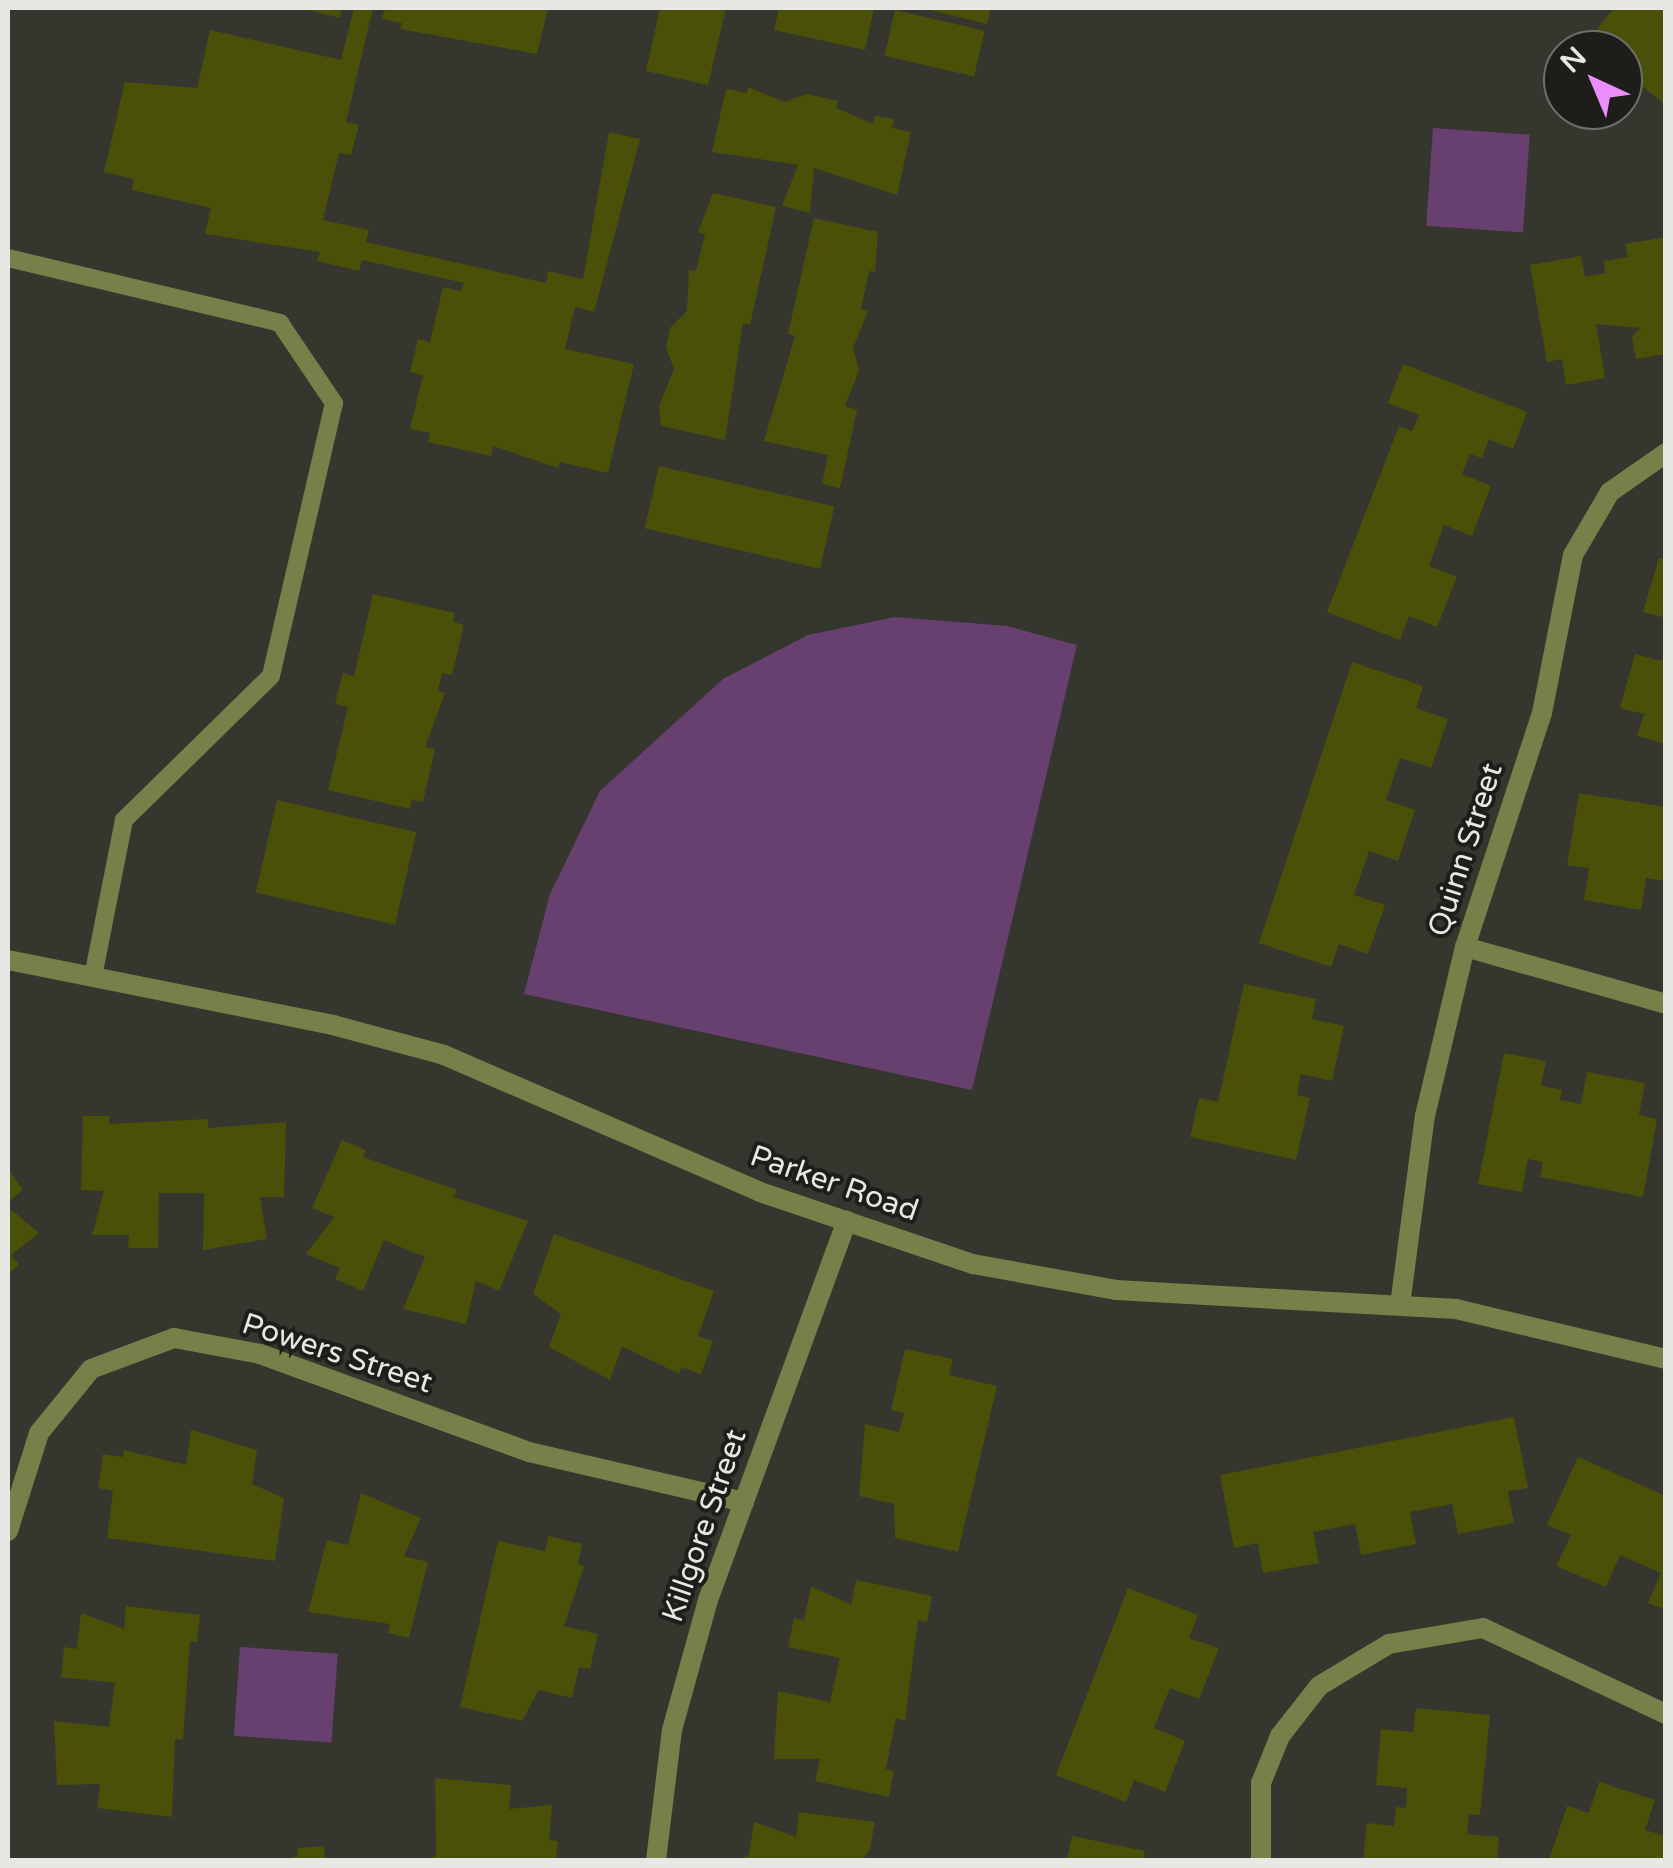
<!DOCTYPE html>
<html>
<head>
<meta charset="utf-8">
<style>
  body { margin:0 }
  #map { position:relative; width:1673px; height:1868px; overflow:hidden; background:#35362e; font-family:"Varela Round",sans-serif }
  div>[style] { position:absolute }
  .green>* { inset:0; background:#674070; transform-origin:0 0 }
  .building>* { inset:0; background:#4b5009; transform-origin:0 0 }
  .service>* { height:18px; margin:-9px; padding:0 9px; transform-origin:9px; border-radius:9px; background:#797f49 }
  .minor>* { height:20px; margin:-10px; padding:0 10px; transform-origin:10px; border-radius:10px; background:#797f49 }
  span { translate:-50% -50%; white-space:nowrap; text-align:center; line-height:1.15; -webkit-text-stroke:8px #1d1d1a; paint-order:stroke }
  .street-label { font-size:30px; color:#e7e8e3 }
  .frame { position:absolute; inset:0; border:10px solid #e7e8e3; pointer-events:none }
  .north { position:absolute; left:1543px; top:30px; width:100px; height:100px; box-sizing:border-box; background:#1d1d1a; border:2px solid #6e6e6a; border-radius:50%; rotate:316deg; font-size:28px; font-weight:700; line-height:40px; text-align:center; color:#e7e8e3 }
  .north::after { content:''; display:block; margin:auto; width:35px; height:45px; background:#ea8dfd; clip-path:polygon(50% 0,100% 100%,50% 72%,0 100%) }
</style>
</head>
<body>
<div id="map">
  <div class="green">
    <i style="left:1433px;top:128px;width:97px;height:98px;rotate:4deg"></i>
    <i style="clip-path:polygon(895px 617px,1007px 626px,1077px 645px,972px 1090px,524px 994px,550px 894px,600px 791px,723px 679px,808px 635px)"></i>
    <i style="left:240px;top:1647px;width:98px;height:89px;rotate:4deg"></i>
  </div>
  <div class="building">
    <i style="clip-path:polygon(301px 8px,342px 8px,340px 18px)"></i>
    <i style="clip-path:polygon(354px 8px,373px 8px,346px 122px,359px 125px,351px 155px,339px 153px,323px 220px,369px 230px,366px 242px,546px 283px,548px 271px,583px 279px,609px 132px,640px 139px,594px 312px,575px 307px,565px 349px,634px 364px,608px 473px,560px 462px,558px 468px,493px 446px,491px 456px,428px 442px,430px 433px,410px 429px,423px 375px,410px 372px,418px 339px,430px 342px,443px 287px,461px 291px,464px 283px,362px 260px,359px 271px,317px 261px,320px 252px,205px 234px,211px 208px,132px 190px,134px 179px,104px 172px,125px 82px,197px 88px,210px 30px,341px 60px)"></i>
    <i style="clip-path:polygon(385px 8px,548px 8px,537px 54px,400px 29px,402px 23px,382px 19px)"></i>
    <i style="clip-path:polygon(660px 8px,726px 8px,708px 85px,646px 71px)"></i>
    <i style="clip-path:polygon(779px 8px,874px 8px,865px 50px,774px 30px)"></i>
    <i style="clip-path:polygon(921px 8px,991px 8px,987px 24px)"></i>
    <i style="clip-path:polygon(1614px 8px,1666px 8px,1666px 105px,1623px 71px,1623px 50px,1580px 50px)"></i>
    <i style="left:895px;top:10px;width:92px;height:47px;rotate:13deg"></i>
    <i style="clip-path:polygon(748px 87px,784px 102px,807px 94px,838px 101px,836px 108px,873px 124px,875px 116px,894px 119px,892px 128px,911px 132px,897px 195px,814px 168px,810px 213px,782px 206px,798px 165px,712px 152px,726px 89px,747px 93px)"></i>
    <i style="clip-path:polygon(713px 193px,776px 207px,750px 325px,743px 323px,725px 440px,661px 426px,659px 406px,674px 369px,666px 347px,670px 328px,687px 311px,689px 270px,696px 271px,705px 234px,698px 232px)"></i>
    <i style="clip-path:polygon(814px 218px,878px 232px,875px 272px,869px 271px,861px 309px,868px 311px,853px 348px,859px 371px,845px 406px,857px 410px,840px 488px,822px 484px,828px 455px,764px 441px,795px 336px,788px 334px)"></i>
    <i style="clip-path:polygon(1666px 237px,1666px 354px,1636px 359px,1632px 336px,1641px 328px,1596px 324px,1605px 378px,1566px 385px,1562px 359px,1547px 362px,1530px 265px,1581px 256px,1585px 277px,1605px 273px,1604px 261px,1628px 257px,1625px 244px)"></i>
    <i style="clip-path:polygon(1403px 364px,1527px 412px,1513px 449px,1489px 439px,1482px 458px,1470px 454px,1462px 474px,1491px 486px,1472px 536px,1444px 525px,1429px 566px,1457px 577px,1437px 627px,1409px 616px,1400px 640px,1327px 612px,1399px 426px,1412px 431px,1419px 415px,1388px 403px)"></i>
    <i style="left:659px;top:466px;width:180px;height:64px;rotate:13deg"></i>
    <i style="clip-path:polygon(1659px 558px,1666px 559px,1666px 618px,1643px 612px)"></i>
    <i style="clip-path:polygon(373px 594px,455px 613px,453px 622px,464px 625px,452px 675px,442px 673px,438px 691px,445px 693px,425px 747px,435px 749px,423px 802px,412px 799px,410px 809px,328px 790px,348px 707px,335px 704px,343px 673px,354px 676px)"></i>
    <i style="clip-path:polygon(1635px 654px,1666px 662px,1666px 744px,1637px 736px,1644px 714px,1620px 708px)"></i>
    <i style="clip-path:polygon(1352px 662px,1423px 686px,1416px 708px,1448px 719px,1431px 768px,1400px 758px,1386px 800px,1415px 810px,1398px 861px,1369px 851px,1354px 895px,1385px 905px,1368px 954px,1339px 944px,1331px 967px,1259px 943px)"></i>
    <i style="clip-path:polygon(1579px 793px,1666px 807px,1666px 881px,1646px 878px,1641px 910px,1584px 900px,1589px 868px,1567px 865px)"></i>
    <i style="left:277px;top:800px;width:143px;height:95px;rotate:13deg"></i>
    <i style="clip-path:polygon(1244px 984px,1316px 999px,1312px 1019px,1344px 1026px,1332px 1081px,1301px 1074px,1297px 1095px,1310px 1098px,1296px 1160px,1190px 1137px,1199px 1098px,1218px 1102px)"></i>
    <i style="clip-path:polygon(1504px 1053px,1546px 1061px,1541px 1086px,1562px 1090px,1560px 1100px,1581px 1104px,1587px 1072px,1645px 1083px,1639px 1115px,1657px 1119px,1643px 1197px,1540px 1177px,1543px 1162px,1528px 1159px,1522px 1192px,1478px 1184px)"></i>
    <i style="clip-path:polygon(83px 1116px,109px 1116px,109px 1124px,208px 1119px,208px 1128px,286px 1122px,284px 1197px,260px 1197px,267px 1239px,203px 1250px,204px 1193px,159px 1193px,158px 1248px,128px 1248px,129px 1235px,92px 1235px,104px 1191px,81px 1190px)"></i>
    <i style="clip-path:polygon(342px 1140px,366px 1150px,363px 1157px,457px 1190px,453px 1197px,528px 1221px,499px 1291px,476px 1281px,466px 1324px,403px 1309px,425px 1257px,384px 1240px,363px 1291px,335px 1279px,340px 1268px,306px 1254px,334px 1217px,312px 1208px)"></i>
    <i style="clip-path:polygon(8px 1169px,23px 1190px,8px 1202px)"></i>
    <i style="clip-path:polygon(8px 1207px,39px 1233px,11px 1255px,19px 1265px,8px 1274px)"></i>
    <i style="clip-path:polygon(554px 1234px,714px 1291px,698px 1336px,713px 1341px,701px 1374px,681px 1367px,679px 1374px,622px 1346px,610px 1380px,549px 1347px,561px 1314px,533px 1294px)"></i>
    <i style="clip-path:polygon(905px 1349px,953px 1359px,949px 1375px,997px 1386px,958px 1552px,895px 1538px,894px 1504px,859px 1496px,865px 1424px,899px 1432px,904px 1413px,891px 1410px)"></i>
    <i style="clip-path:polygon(1514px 1417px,1528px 1488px,1508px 1491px,1514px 1523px,1458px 1534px,1452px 1504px,1410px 1512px,1416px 1544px,1361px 1555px,1355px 1524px,1313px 1532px,1319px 1563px,1263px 1573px,1258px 1543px,1234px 1548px,1220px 1475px)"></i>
    <i style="clip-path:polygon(191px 1430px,257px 1450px,252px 1484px,284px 1498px,275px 1561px,107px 1538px,113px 1491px,98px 1488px,103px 1454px,123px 1457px,124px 1450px,186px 1465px)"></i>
    <i style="clip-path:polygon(1578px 1457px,1666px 1496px,1666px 1610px,1648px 1603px,1661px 1573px,1620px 1555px,1606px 1587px,1556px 1566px,1571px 1535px,1547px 1525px)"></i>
    <i style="clip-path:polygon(361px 1493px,421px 1518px,404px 1556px,428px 1562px,409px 1638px,388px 1633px,390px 1624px,308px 1612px,327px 1540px,348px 1545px)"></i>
    <i style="clip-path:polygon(548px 1536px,582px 1544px,578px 1564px,584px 1566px,564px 1626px,598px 1634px,590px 1669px,579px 1667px,572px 1698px,539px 1690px,522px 1721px,460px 1707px,498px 1541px,545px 1551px)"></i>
    <i style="clip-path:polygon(856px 1580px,932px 1596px,927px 1622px,918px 1620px,905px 1721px,896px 1718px,886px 1769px,894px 1771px,889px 1797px,815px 1781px,820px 1759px,774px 1759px,778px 1691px,830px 1702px,840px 1658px,788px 1647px,794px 1618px,804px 1620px,811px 1586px,851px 1605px)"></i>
    <i style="clip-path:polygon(1128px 1588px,1198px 1615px,1189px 1638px,1219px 1648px,1199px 1699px,1170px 1688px,1154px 1728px,1185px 1741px,1165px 1792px,1134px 1780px,1126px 1802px,1056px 1775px)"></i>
    <i style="clip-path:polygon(126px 1606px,200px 1615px,197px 1642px,190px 1641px,183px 1740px,175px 1739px,172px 1817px,97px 1808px,100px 1784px,57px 1785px,54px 1721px,109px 1727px,115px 1683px,61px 1677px,64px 1647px,77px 1649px,81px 1613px,124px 1629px)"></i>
    <i style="clip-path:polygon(1416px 1708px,1490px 1715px,1480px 1815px,1469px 1814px,1467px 1834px,1499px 1837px,1497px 1860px,1363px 1860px,1367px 1823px,1394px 1826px,1396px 1807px,1406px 1808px,1407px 1788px,1376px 1785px,1381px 1729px,1413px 1732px)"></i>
    <i style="clip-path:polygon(435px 1778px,511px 1785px,509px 1809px,552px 1805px,549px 1840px,558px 1841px,556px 1860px,424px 1860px,436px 1856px)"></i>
    <i style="clip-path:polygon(1599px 1782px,1655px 1800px,1645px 1830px,1666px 1836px,1666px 1860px,1549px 1860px,1567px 1806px,1589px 1813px)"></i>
    <i style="clip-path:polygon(799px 1812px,875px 1822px,870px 1850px,862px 1860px,738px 1860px,749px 1855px,754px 1822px,796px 1837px)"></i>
    <i style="clip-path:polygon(1072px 1836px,1145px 1851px,1143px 1860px,1067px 1860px)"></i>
    <i style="clip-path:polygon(324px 1846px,325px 1860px,281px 1860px,298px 1856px,297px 1848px)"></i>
  </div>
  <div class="service">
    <i style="left:8px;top:258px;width:280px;rotate:13.4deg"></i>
    <i style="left:280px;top:323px;width:97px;rotate:56deg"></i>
    <i style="left:334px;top:403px;width:280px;rotate:103deg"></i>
    <i style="left:271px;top:676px;width:206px;rotate:135.6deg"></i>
    <i style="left:124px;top:820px;width:160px;rotate:101.2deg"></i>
  </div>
  <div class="minor">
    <i style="left:1465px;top:947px;width:209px;rotate:15.8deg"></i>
    <i style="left:8px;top:960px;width:331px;rotate:11.3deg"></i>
    <i style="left:333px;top:1025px;width:115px;rotate:15.1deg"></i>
    <i style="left:444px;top:1055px;width:344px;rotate:23.4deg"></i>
    <i style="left:760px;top:1192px;width:225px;rotate:18.7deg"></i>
    <i style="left:973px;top:1264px;width:145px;rotate:10.3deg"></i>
    <i style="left:1116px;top:1290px;width:341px;rotate:3.2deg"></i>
    <i style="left:1456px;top:1309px;width:216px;rotate:13.4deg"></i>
    <i style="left:1400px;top:1305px;width:191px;rotate:-82.5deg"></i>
    <i style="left:1425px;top:1116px;width:174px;rotate:-76.7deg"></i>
    <i style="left:1465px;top:947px;width:246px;rotate:-71.8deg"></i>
    <i style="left:1542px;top:713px;width:161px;rotate:-78.9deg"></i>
    <i style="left:1573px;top:555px;width:73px;rotate:-59.6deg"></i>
    <i style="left:1610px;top:492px;width:68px;rotate:-34.9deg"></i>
    <i style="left:8px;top:1531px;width:103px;rotate:-72.4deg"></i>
    <i style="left:39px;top:1433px;width:82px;rotate:-50.9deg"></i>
    <i style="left:91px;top:1369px;width:89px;rotate:-20.5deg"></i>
    <i style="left:174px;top:1338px;width:87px;rotate:10.5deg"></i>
    <i style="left:260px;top:1354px;width:286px;rotate:20deg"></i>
    <i style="left:529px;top:1452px;width:221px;rotate:13.1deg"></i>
    <i style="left:656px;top:1860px;width:131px;rotate:-83deg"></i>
    <i style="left:672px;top:1730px;width:135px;rotate:-74.5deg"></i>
    <i style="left:708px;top:1600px;width:404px;rotate:-69.9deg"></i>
    <i style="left:1261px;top:1860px;width:77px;rotate:-90deg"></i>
    <i style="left:1261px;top:1783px;width:51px;rotate:-68deg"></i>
    <i style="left:1280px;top:1736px;width:63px;rotate:-52deg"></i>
    <i style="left:1319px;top:1686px;width:82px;rotate:-31deg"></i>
    <i style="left:1389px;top:1644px;width:95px;rotate:-9.7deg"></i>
    <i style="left:1483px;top:1628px;width:202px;rotate:25.2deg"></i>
  </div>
  <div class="street-label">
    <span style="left:1466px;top:850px;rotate:-72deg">Quinn Street</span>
    <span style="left:834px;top:1184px;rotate:19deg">Parker Road</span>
    <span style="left:337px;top:1354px;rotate:18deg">Powers Street</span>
    <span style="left:705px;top:1526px;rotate:-71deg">Killgore Street</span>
  </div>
  <div class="frame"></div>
  <div class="north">N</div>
</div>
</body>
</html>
